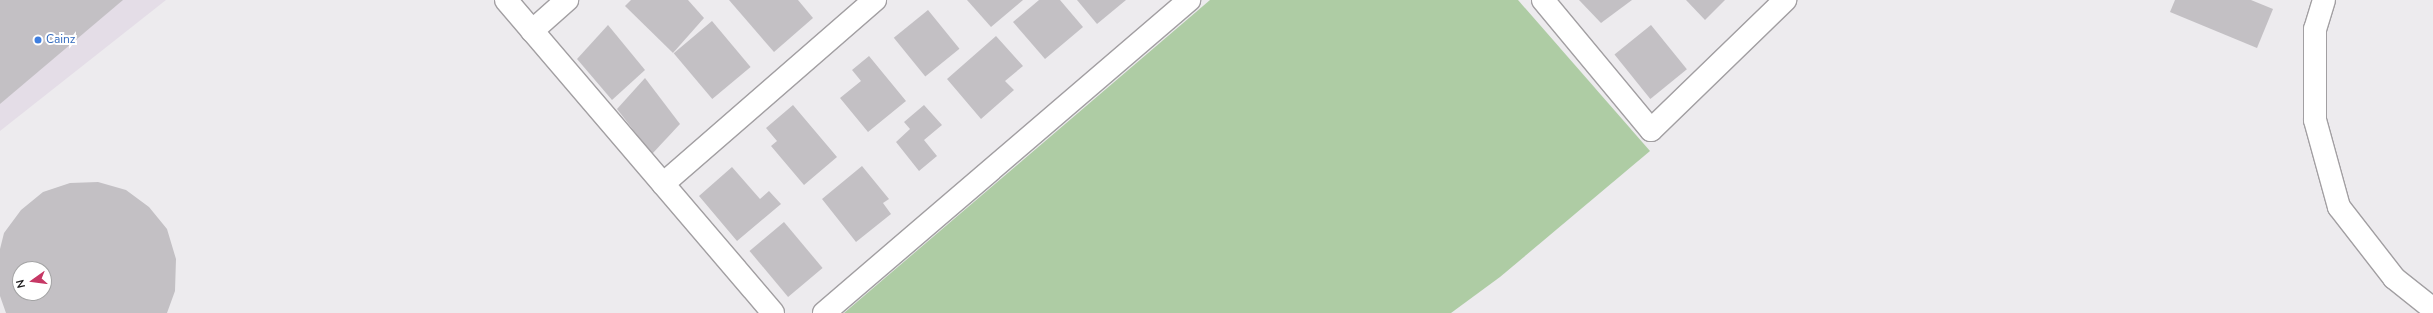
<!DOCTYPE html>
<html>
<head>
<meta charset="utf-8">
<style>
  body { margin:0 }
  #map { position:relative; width:2433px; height:313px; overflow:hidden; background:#edebee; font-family:"Nunito Sans",sans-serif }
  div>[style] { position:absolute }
  .built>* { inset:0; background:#e4dde7 }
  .green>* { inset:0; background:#aecca4 }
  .building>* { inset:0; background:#c3c0c4; transform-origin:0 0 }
  .roads { filter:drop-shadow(1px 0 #a29fa2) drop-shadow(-1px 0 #a29fa2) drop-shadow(0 1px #a29fa2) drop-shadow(0 -1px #a29fa2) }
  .minor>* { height:22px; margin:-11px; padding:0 11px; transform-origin:11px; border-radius:11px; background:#fff }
  .dots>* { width:11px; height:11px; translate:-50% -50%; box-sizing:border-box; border:2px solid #fff; border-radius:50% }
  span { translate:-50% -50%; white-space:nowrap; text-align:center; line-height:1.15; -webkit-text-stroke:4px #fff; paint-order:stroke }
  .shop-label { font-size:12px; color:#366cbe }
  .left { translate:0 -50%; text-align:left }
  .north { position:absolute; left:12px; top:261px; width:40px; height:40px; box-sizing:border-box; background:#fff; border:1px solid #a3a3a4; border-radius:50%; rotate:256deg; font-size:11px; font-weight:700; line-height:16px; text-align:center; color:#1a191b }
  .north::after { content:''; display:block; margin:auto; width:14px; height:18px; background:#c63865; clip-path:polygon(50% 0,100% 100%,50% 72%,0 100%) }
</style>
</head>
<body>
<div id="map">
  <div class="built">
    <i style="clip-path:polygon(0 0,166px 0,0 131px)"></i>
  </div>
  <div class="green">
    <i style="clip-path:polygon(1210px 0,1518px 0,1650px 151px,1500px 277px,1451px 313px,844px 313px)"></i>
  </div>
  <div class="building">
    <i style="clip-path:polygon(0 0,123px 0,0 104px)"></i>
    <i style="clip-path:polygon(631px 0,688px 0,704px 18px,673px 53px,625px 6px)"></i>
    <i style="clip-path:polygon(729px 0,798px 0,813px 18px,774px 52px)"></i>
    <i style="clip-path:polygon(967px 0,1023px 0,991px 27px)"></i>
    <i style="clip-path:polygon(1039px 0,1060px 0,1083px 27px,1045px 59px,1013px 22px)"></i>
    <i style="clip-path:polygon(1077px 0,1126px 0,1097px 24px)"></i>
    <i style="clip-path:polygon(1579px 0,1632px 0,1601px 23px)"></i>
    <i style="clip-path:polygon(1686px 0,1725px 0,1705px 20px)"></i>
    <i style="clip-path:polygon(2175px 0,2251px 0,2273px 9px,2257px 48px,2170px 12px)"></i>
    <i style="left:928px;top:10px;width:50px;height:44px;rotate:51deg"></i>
    <i style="left:712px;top:21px;width:60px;height:50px;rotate:50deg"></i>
    <i style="clip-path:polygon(608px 25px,645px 70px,612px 100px,577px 59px)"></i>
    <i style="left:1651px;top:25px;width:57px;height:47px;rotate:51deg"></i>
    <i style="clip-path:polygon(996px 36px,1023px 66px,1005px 81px,1014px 90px,981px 119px,947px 79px)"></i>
    <i style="clip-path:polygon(869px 56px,906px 101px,868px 132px,840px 98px,861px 81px,852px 70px)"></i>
    <i style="clip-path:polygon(645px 78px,680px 124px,652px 154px,617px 109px)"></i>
    <i style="clip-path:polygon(793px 105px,837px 157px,804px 185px,771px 146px,777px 141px,766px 128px)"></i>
    <i style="clip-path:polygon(924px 105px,942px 125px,924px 140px,937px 156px,919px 171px,896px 142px,910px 129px,904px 122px)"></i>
    <i style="clip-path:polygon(862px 166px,889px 199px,883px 203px,891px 214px,856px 242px,822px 199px)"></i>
    <i style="clip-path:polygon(732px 167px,760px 199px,769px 191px,781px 204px,737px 241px,699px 196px)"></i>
    <i style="clip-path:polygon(evenodd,98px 182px,126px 190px,149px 207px,167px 229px,176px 259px,175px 291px,167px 313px,6px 313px,0 296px,0 249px,4px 233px,21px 210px,43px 192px,70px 183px,98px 182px,20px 269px,44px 269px,44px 293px,20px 293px,20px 269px)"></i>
    <i style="left:784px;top:222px;width:60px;height:45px;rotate:50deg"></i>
  </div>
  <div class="roads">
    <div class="minor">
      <i style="left:506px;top:0;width:411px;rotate:49.5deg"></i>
      <i style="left:1543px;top:0;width:169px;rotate:50.3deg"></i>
      <i style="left:1651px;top:130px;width:187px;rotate:-44.1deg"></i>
      <i style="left:2324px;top:0;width:30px;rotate:107deg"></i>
      <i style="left:2315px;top:29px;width:91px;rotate:90deg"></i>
      <i style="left:2315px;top:120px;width:90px;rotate:74.6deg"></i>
      <i style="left:2339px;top:207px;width:90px;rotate:52.2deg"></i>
      <i style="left:2394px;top:278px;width:50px;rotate:38.5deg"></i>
      <i style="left:532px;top:31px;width:47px;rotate:-41.5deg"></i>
      <i style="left:663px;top:184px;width:281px;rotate:-41deg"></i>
      <i style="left:824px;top:313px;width:481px;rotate:-40.6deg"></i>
    </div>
  </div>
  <div class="dots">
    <i style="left:38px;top:40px;background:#3f7fe0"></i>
  </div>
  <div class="shop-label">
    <span class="left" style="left:46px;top:40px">Cainz</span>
  </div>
  <div class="north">N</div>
</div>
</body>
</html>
